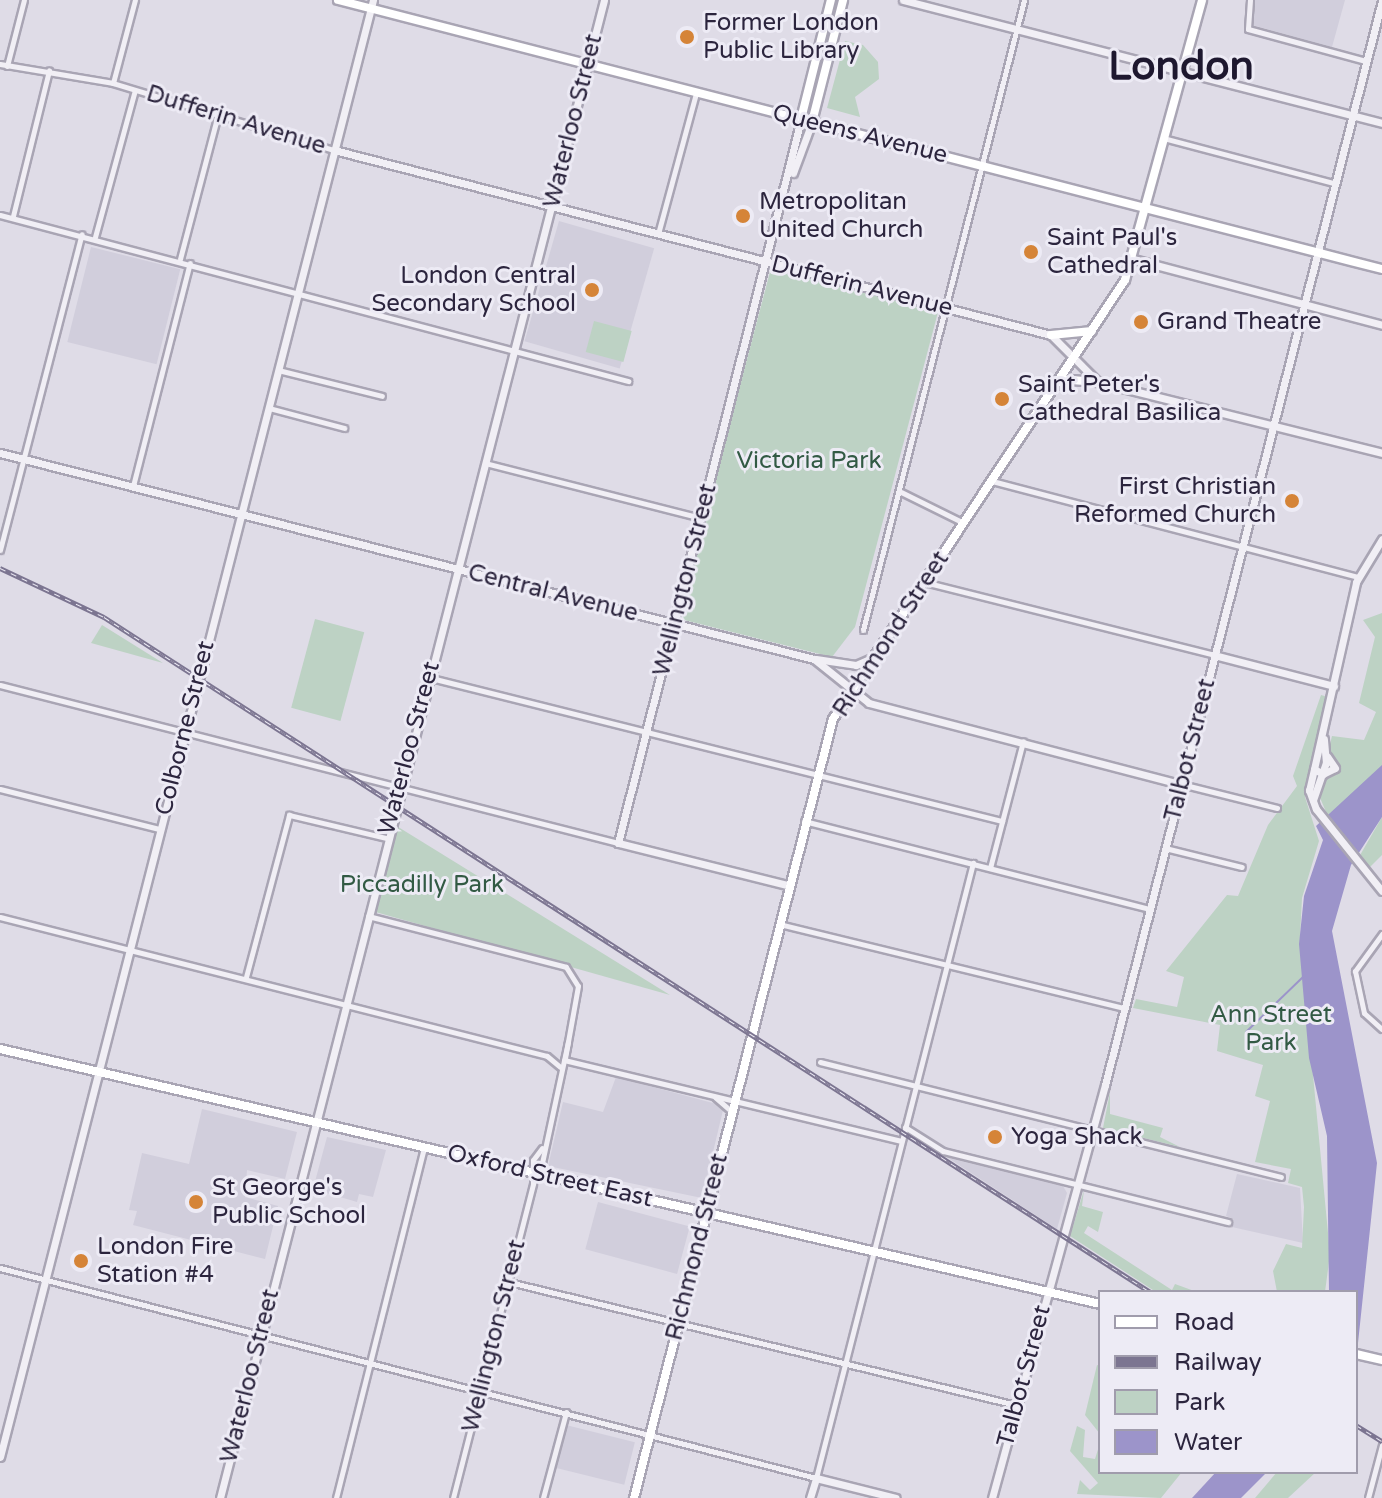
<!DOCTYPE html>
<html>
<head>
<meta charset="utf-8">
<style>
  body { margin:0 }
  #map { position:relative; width:1382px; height:1498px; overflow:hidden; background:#dfdce7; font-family:"Varela Round",sans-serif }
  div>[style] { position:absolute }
  .built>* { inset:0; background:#d1cedc; transform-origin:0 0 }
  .green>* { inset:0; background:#bdd2c4; transform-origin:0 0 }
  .water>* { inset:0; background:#9c94ca }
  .stream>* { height:2px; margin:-1px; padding:0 1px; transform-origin:1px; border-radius:1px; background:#9c94ca }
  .roads { filter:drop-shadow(2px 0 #a9a5b4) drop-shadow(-2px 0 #a9a5b4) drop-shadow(0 2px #a9a5b4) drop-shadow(0 -2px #a9a5b4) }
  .minor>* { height:5px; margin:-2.5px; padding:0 2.5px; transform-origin:2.5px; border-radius:2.5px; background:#f1eff5 }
  .tertiary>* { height:7px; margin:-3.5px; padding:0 3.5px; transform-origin:3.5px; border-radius:3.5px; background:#f1eff5 }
  .secondary>* { height:8px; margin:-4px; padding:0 4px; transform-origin:4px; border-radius:4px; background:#fff }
  .rail>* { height:5px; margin-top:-2.5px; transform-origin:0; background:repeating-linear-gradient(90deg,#edebf5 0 6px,#7c7591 0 12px); box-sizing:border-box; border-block:2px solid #7c7591 }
  .dots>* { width:22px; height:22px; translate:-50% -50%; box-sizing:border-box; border:4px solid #edebf5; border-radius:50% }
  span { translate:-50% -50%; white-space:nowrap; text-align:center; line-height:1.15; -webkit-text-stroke:6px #edebf5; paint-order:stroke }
  .poi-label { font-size:24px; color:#2c253e }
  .left { translate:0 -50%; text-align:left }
  .right { translate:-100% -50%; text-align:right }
  .street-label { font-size:24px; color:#2c253e }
  .park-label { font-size:24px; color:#325a44 }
  .town-label { font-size:40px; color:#1e182f; font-weight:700 }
  .legend { position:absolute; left:1098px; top:1290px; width:260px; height:184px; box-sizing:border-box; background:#edebf5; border:2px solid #a09cac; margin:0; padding:10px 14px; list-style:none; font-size:24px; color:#2c253e }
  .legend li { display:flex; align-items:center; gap:16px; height:40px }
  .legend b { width:40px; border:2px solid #a09cac }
</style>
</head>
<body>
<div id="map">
  <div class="built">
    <i style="clip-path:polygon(1255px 0,1345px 0,1332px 47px,1252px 25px)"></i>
    <i style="left:559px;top:221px;width:99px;height:125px;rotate:16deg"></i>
    <i style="left:91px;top:247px;width:92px;height:98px;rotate:14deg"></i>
    <i style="clip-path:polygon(616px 1077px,724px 1106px,702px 1198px,548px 1166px,563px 1102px,603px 1112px)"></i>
    <i style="clip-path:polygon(202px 1109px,297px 1132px,285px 1179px,247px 1170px,245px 1197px,278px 1206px,265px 1259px,133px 1225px,137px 1211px,129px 1210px,142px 1153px,189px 1164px)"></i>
    <i style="clip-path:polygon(327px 1137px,386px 1150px,373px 1197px,359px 1194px,357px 1202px,313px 1189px)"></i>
    <i style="clip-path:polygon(945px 1156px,1063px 1186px,1067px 1193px,1057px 1229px)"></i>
    <i style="clip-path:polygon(1237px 1174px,1300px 1188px,1303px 1243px,1232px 1227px,1234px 1219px,1226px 1216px)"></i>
    <i style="left:598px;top:1202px;width:95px;height:49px;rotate:15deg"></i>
    <i style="left:566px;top:1425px;width:71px;height:44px;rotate:14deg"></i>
  </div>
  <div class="green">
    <i style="clip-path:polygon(845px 41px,863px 45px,878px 62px,879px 79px,855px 97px,860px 117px,827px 108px)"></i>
    <i style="clip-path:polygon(771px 268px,938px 312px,855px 627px,832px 657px,684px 620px,681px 610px)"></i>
    <i style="left:594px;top:321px;width:39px;height:32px;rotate:15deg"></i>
    <i style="clip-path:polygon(1382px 613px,1382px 771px,1329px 819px,1318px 793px,1332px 736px,1364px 740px,1376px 712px,1359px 703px,1375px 637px,1363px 620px)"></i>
    <i style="left:315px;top:619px;width:51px;height:92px;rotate:15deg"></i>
    <i style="clip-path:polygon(102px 625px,163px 663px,91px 643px)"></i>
    <i style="clip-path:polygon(1321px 695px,1328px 697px,1305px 797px,1319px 841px,1302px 898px,1300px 938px,1330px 1254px,1325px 1292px,1277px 1292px,1273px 1271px,1286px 1244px,1302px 1248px,1304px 1207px,1302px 1187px,1288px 1183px,1291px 1169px,1255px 1162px,1270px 1101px,1255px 1096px,1263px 1065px,1217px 1051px,1220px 1025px,1133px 1008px,1136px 999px,1177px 1007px,1184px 977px,1166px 971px,1227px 895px,1238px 896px,1268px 825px,1297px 786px,1293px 776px)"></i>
    <i style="clip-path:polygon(1382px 817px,1382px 855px,1369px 868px,1359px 857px)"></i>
    <i style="clip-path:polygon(395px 825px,670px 995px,372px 911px)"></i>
    <i style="clip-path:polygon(1110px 1092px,1110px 1114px,1163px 1128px,1160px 1137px,1180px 1147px,1103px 1128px)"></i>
    <i style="clip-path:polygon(1084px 1190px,1082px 1206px,1103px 1212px,1098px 1232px,1088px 1226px,1084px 1233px,1172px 1290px,1175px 1284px,1197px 1292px,1156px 1292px,1070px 1236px)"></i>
    <i style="clip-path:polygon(1097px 1365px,1100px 1366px,1100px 1434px,1085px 1415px)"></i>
    <i style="clip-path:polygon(1077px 1426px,1085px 1430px,1083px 1457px,1095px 1459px,1100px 1443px,1100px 1472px,1182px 1472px,1161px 1498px,1077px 1494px,1080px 1480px,1090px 1490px,1098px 1483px,1070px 1451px)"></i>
    <i style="clip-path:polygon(1277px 1472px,1316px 1472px,1288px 1498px,1255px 1498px)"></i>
  </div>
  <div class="water">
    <i style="clip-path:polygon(1382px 765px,1382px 817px,1351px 865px,1332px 931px,1377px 1163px,1356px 1362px,1356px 1292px,1329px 1292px,1327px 1136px,1309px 1058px,1299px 944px,1304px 896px,1323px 840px,1316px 826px)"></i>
    <i style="clip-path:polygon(1216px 1472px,1267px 1472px,1241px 1498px,1192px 1498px)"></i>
  </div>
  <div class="stream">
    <i style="left:1246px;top:1032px;width:81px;rotate:-44deg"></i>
  </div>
  <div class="roads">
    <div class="minor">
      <i style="left:1250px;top:0;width:29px;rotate:94deg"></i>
      <i style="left:1248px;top:29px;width:122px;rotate:15.2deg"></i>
      <i style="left:0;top:64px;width:115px;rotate:9.5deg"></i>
      <i style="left:113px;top:83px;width:231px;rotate:16.9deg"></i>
      <i style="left:7px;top:66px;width:68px;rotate:-75.6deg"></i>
      <i style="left:113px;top:83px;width:86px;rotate:-75.2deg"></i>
      <i style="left:1167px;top:139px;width:173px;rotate:14.8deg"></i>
      <i style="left:0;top:215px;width:650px;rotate:14.81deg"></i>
      <i style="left:13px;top:216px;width:150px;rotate:-76.1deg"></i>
      <i style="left:658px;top:234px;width:146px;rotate:-74.9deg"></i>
      <i style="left:95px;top:237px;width:152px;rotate:-74.8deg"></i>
      <i style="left:180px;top:259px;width:150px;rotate:-75.3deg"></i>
      <i style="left:278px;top:370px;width:107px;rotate:14deg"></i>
      <i style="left:269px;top:408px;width:78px;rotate:14.9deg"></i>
      <i style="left:485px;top:463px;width:222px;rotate:14.3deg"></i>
      <i style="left:992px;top:481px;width:378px;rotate:14.7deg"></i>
      <i style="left:133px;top:486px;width:230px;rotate:-75.7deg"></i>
      <i style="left:901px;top:492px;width:70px;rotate:26.2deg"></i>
      <i style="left:0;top:550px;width:326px;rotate:-75.5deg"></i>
      <i style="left:924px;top:582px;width:299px;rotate:14.1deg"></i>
      <i style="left:863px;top:630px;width:650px;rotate:-75.66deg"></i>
      <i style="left:427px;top:677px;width:593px;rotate:14.06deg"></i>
      <i style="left:0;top:685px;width:638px;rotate:14.34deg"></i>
      <i style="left:1181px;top:784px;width:99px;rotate:14deg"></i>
      <i style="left:0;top:789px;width:164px;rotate:14.1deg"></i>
      <i style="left:804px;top:821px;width:355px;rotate:14.3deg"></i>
      <i style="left:1165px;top:848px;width:79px;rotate:13.9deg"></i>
      <i style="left:990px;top:868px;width:131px;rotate:-75.4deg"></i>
      <i style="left:368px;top:916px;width:204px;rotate:14.4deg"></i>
      <i style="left:566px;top:967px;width:22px;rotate:58deg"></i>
      <i style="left:578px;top:986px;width:73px;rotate:100.2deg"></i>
      <i style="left:0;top:917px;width:564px;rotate:14.26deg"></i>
      <i style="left:547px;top:1056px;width:17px;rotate:40deg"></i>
      <i style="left:779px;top:924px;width:354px;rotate:13.7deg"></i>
      <i style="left:1382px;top:934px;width:46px;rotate:126.1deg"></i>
      <i style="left:1355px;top:971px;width:43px;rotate:77.9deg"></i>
      <i style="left:1364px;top:1013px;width:24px;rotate:42deg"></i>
      <i style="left:246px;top:977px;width:168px;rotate:-75.1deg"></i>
      <i style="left:289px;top:815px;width:100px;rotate:13.3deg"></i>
      <i style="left:564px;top:1060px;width:347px;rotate:13.5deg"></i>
      <i style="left:820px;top:1062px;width:475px;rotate:14deg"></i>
      <i style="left:715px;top:1097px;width:21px;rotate:41deg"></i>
      <i style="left:905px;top:1127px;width:45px;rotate:32.3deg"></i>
      <i style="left:943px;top:1151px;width:294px;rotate:14deg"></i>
      <i style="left:534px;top:1173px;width:13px;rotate:-51deg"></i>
      <i style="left:542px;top:1163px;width:124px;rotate:-77.9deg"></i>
      <i style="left:0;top:1268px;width:843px;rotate:14.43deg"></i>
      <i style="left:816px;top:1478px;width:635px;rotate:-75.68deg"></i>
      <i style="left:509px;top:1282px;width:522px;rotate:13.64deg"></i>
      <i style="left:336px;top:1498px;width:361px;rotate:-75.9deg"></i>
      <i style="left:453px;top:1498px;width:325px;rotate:-75.7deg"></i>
      <i style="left:533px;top:1183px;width:23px;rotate:-90deg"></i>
      <i style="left:533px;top:1160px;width:15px;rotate:-53deg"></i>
      <i style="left:543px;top:1498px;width:89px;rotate:-75deg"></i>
      <i style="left:1368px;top:1498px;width:55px;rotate:-75.2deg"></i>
    </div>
    <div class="tertiary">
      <i style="left:903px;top:0;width:495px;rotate:14.4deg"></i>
      <i style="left:334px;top:150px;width:740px;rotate:14.47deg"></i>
      <i style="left:1051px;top:335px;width:66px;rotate:45deg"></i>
      <i style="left:1098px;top:382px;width:293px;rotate:14deg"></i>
      <i style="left:793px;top:173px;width:54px;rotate:-69.6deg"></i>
      <i style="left:1133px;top:259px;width:258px;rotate:14.8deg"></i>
      <i style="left:0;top:453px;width:840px;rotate:14.2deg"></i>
      <i style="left:814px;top:659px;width:70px;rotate:38.7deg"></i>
      <i style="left:869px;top:703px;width:322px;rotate:14.6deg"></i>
      <i style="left:1214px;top:655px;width:124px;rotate:14.5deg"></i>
      <i style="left:816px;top:659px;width:40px;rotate:8.5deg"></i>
      <i style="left:856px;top:665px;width:17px;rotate:-24deg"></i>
      <i style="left:1314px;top:769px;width:22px;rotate:103deg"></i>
      <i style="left:1309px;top:790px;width:20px;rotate:70deg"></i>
      <i style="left:1316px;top:809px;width:105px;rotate:51.2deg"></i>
      <i style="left:1323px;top:774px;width:10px;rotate:-151deg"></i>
      <i style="left:1314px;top:769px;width:192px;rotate:-77.3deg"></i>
      <i style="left:1356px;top:582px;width:50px;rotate:-58.8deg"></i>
      <i style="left:1323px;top:774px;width:13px;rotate:-27deg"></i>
      <i style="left:1335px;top:768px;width:14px;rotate:-124deg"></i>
      <i style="left:1313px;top:800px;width:39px;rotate:-71deg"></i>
      <i style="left:1326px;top:763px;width:24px;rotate:-95deg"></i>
      <i style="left:787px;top:885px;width:174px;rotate:-166deg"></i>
      <i style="left:618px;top:843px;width:747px;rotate:-75.81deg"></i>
      <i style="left:0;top:1457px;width:1504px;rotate:-75.64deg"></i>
      <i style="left:220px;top:1498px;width:1546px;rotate:-75.62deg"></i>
      <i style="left:810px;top:1498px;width:21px;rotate:-73deg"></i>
      <i style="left:816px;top:1478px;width:82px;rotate:14deg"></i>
      <i style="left:992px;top:1498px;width:428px;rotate:-74.7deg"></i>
      <i style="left:1105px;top:1085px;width:1119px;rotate:-75.67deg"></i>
    </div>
    <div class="secondary">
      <i style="left:338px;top:0;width:1078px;rotate:14.45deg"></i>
      <i style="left:801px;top:119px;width:123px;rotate:-75.9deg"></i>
      <i style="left:812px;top:122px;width:126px;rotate:-75.7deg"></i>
      <i style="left:1051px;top:335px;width:41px;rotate:-5.6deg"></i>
      <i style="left:1061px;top:379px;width:37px;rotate:5deg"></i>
      <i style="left:0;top:1049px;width:1129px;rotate:13.05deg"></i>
      <i style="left:1356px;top:1354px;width:27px;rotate:13deg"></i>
      <i style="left:634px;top:1498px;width:804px;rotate:-75.67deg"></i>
      <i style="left:833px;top:719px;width:527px;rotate:-56.37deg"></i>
      <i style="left:1125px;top:280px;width:290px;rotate:-74.6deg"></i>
    </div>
  </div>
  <div class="rail">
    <i style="left:0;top:568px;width:115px;rotate:25.2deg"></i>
    <i style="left:104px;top:617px;width:1245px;rotate:32.83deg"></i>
    <i style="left:1356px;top:1425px;width:31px;rotate:32deg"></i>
  </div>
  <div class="dots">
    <i style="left:687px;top:37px;background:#d58438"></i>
    <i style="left:743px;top:216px;background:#d58438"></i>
    <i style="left:1031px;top:252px;background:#d58438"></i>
    <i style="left:592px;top:290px;background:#d58438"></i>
    <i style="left:1141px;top:322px;background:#d58438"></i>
    <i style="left:1002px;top:399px;background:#d58438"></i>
    <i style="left:1292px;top:501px;background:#d58438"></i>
    <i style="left:995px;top:1137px;background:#d58438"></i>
    <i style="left:196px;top:1202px;background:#d58438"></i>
    <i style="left:81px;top:1261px;background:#d58438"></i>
  </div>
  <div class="poi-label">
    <span class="left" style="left:703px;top:37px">Former London<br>Public Library</span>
    <span class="left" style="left:759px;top:216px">Metropolitan<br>United Church</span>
    <span class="left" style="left:1047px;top:252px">Saint Paul's<br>Cathedral</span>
    <span class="right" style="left:576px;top:290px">London Central<br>Secondary School</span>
    <span class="left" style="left:1157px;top:322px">Grand Theatre</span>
    <span class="left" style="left:1018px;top:399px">Saint Peter's<br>Cathedral Basilica</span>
    <span class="right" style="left:1276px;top:501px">First Christian<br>Reformed Church</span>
    <span class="left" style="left:1011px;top:1137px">Yoga Shack</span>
    <span class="left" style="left:212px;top:1202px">St George's<br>Public School</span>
    <span class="left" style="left:97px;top:1261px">London Fire<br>Station #4</span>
  </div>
  <div class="street-label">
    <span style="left:236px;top:120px;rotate:17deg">Dufferin Avenue</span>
    <span style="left:573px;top:121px;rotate:-76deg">Waterloo Street</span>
    <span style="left:860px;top:134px;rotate:14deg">Queens Avenue</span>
    <span style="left:862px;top:286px;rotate:14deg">Dufferin Avenue</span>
    <span style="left:685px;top:580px;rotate:-76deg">Wellington Street</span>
    <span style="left:553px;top:593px;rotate:14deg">Central Avenue</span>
    <span style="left:891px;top:634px;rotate:-57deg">Richmond Street</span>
    <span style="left:185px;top:728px;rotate:-76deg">Colborne Street</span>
    <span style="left:409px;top:748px;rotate:-75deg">Waterloo Street</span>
    <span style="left:1190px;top:750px;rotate:-76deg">Talbot Street</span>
    <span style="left:550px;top:1176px;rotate:13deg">Oxford Street East</span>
    <span style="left:697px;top:1247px;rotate:-76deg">Richmond Street</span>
    <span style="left:494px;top:1336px;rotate:-76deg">Wellington Street</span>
    <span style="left:250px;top:1376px;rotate:-76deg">Waterloo Street</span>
    <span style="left:1024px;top:1376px;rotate:-75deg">Talbot Street</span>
  </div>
  <div class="park-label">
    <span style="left:809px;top:461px">Victoria Park</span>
    <span style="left:422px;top:885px">Piccadilly Park</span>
    <span style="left:1271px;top:1029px">Ann Street<br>Park</span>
  </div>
  <div class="town-label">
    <span style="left:1181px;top:66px">London</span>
  </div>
  <ul class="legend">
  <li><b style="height:10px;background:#fff"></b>Road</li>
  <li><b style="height:10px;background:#7c7591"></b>Railway</li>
  <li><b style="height:22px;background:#bdd2c4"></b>Park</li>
  <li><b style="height:22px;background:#9c94ca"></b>Water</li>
  </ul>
</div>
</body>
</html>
